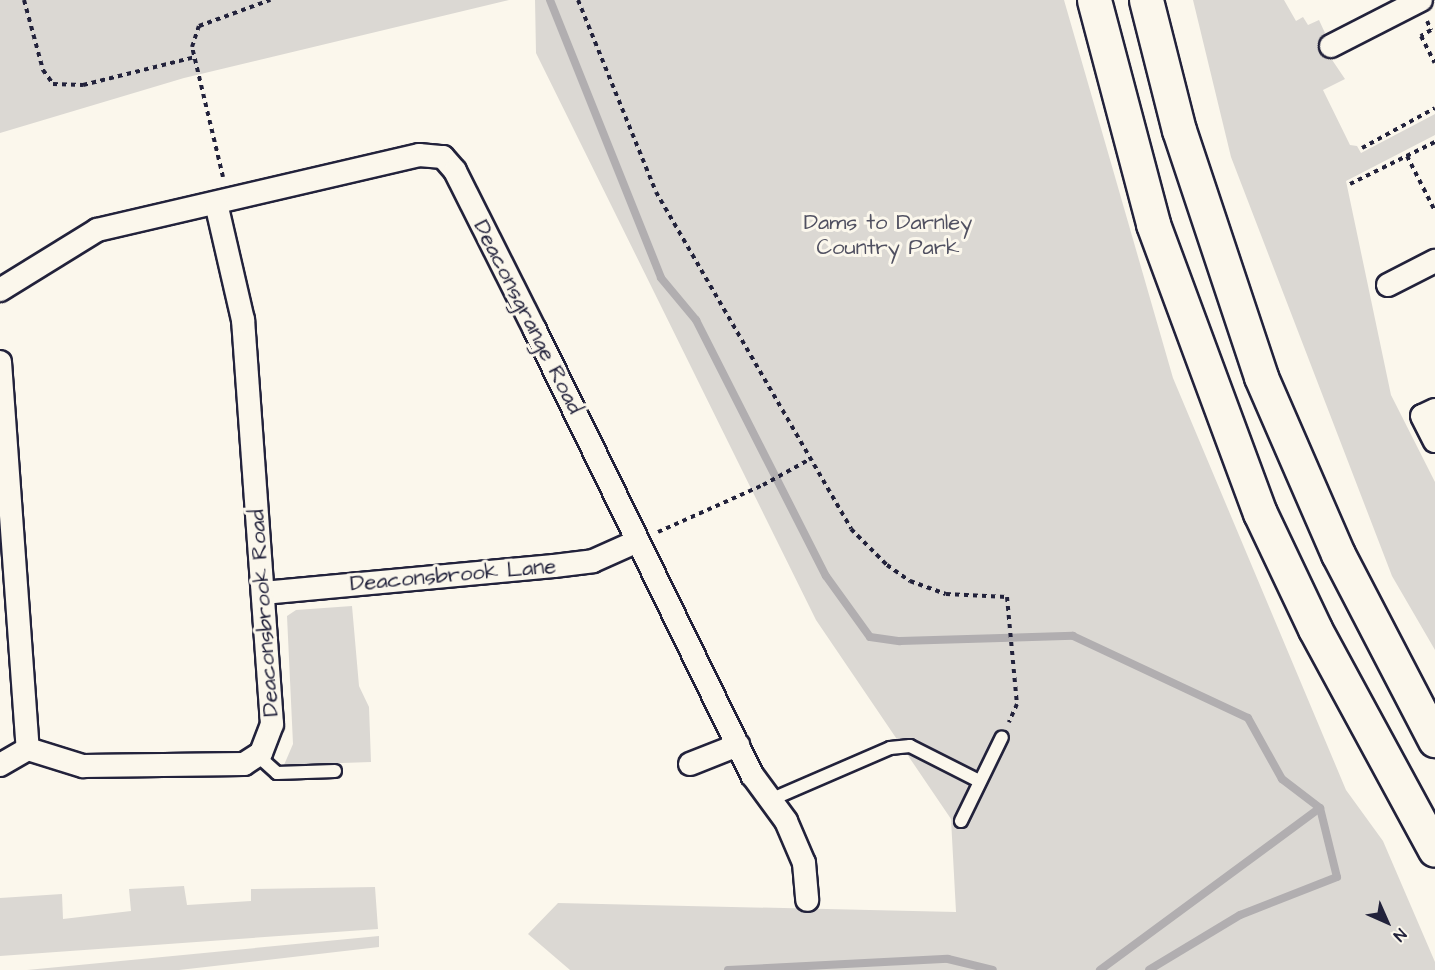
<!DOCTYPE html>
<html>
<head>
<meta charset="utf-8">
<style>
  body { margin:0 }
  #map { position:relative; width:1435px; height:970px; overflow:hidden; background:#fbf7ec; font-family:"Architects Daughter",sans-serif }
  div>[style] { position:absolute }
  .green>* { inset:0; background:#dbd8d3 }
  .stream>* { height:8px; margin:-4px; padding:0 4px; transform-origin:4px; border-radius:4px; background:#b1aeb0 }
  .path>* { height:4px; margin-top:-2px; transform-origin:0; background:repeating-linear-gradient(90deg,#22223b 0 4.5px,transparent 0 9px) }
  .roads { filter:drop-shadow(2px 0 #22223b) drop-shadow(-2px 0 #22223b) drop-shadow(0 2px #22223b) drop-shadow(0 -2px #22223b) }
  .lane>* { height:12px; margin:-6px; padding:0 6px; transform-origin:6px; border-radius:6px; background:#fbf7ec }
  .street>* { height:22px; margin:-11px; padding:0 11px; transform-origin:11px; border-radius:11px; background:#fbf7ec }
  .highway>* { height:33px; margin:-16.5px; padding:0 16.5px; transform-origin:16.5px; border-radius:16.5px; background:#fbf7ec }
  span { translate:-50% -50%; white-space:nowrap; text-align:center; line-height:1.15; -webkit-text-stroke:6px #fbf7ec; paint-order:stroke }
  .park-label { font-size:22px; color:#505061 }
  .street-label { font-size:22px; color:#22223b }
  .north { position:absolute; left:1357px; top:892px; width:60px; height:60px; -webkit-text-stroke:4px #fbf7ec; paint-order:stroke; rotate:135deg; font-size:16px; font-weight:700; line-height:24px; text-align:center; color:#22223b }
  .north::after { content:''; display:block; margin:auto; width:21px; height:27px; background:#22223b; clip-path:polygon(50% 0,100% 100%,50% 72%,0 100%) }
</style>
</head>
<body>
<div id="map">
  <div class="green">
    <i style="clip-path:polygon(0 0,509px 0,184px 78px,0 133px)"></i>
    <i style="clip-path:polygon(535px 0,1064px 0,1173px 378px,1346px 790px,1383px 841px,1435px 962px,1435px 970px,570px 970px,528px 934px,558px 903px,956px 912px,951px 819px,816px 620px,536px 53px)"></i>
    <i style="clip-path:polygon(1193px 0,1284px 0,1296px 21px,1303px 17px,1308px 25px,1319px 20px,1325px 33px,1320px 42px,1345px 79px,1323px 90px,1350px 145px,1357px 146px,1361px 153px,1435px 114px,1435px 135px,1346px 181px,1391px 395px,1435px 482px,1435px 650px,1392px 576px,1231px 157px)"></i>
    <i style="clip-path:polygon(352px 606px,359px 686px,369px 707px,371px 762px,284px 765px,293px 744px,287px 616px,296px 610px)"></i>
    <i style="clip-path:polygon(184px 886px,187px 905px,251px 901px,251px 889px,375px 887px,378px 929px,0 956px,0 898px,62px 894px,63px 919px,131px 911px,129px 889px)"></i>
    <i style="clip-path:polygon(379px 936px,379px 947px,179px 970px,27px 970px)"></i>
  </div>
  <div class="stream">
    <i style="left:550px;top:0;width:299px;rotate:68.2deg"></i>
    <i style="left:661px;top:278px;width:55px;rotate:50.2deg"></i>
    <i style="left:696px;top:320px;width:287px;rotate:63.1deg"></i>
    <i style="left:826px;top:576px;width:75px;rotate:54.2deg"></i>
    <i style="left:870px;top:637px;width:30px;rotate:8deg"></i>
    <i style="left:900px;top:641px;width:173px;rotate:-1.7deg"></i>
    <i style="left:1073px;top:636px;width:193px;rotate:25.1deg"></i>
    <i style="left:1248px;top:718px;width:70px;rotate:60.9deg"></i>
    <i style="left:1282px;top:779px;width:48px;rotate:37.3deg"></i>
    <i style="left:1320px;top:808px;width:71px;rotate:76.2deg"></i>
    <i style="left:1337px;top:877px;width:104px;rotate:158.6deg"></i>
    <i style="left:1240px;top:915px;width:106px;rotate:148.9deg"></i>
    <i style="left:728px;top:970px;width:220px;rotate:-2.9deg"></i>
    <i style="left:948px;top:959px;width:46px;rotate:13.7deg"></i>
    <i style="left:1100px;top:970px;width:273px;rotate:-36.4deg"></i>
  </div>
  <div class="path">
    <i style="left:24px;top:0;width:73px;rotate:74.8deg"></i>
    <i style="left:43px;top:70px;width:17px;rotate:54deg"></i>
    <i style="left:53px;top:84px;width:30px;rotate:2deg"></i>
    <i style="left:83px;top:85px;width:115px;rotate:-14deg"></i>
    <i style="left:578px;top:0;width:207px;rotate:67.9deg"></i>
    <i style="left:656px;top:192px;width:389px;rotate:59.9deg"></i>
    <i style="left:851px;top:529px;width:51px;rotate:45deg"></i>
    <i style="left:887px;top:565px;width:28px;rotate:35deg"></i>
    <i style="left:910px;top:581px;width:38px;rotate:20deg"></i>
    <i style="left:946px;top:594px;width:61px;rotate:2.8deg"></i>
    <i style="left:1007px;top:597px;width:107px;rotate:84.7deg"></i>
    <i style="left:1017px;top:704px;width:20px;rotate:114deg"></i>
    <i style="left:1427px;top:21px;width:10px;rotate:66deg"></i>
    <i style="left:1431px;top:30px;width:12px;rotate:149deg"></i>
    <i style="left:1421px;top:36px;width:30px;rotate:63deg"></i>
    <i style="left:1362px;top:148px;width:83px;rotate:-28.7deg"></i>
    <i style="left:1407px;top:156px;width:62px;rotate:63deg"></i>
    <i style="left:223px;top:177px;width:134px;rotate:-103.4deg"></i>
    <i style="left:192px;top:47px;width:22px;rotate:-72deg"></i>
    <i style="left:199px;top:26px;width:76px;rotate:-20.1deg"></i>
    <i style="left:1350px;top:184px;width:95px;rotate:-26.3deg"></i>
    <i style="left:658px;top:532px;width:115px;rotate:-24.1deg"></i>
    <i style="left:763px;top:485px;width:56px;rotate:-28.9deg"></i>
  </div>
  <div class="roads">
    <div class="lane">
      <i style="left:257px;top:755px;width:27px;rotate:42deg"></i>
      <i style="left:277px;top:773px;width:58px;rotate:-2deg"></i>
      <i style="left:770px;top:800px;width:131px;rotate:-23.4deg"></i>
      <i style="left:890px;top:748px;width:20px;rotate:-6deg"></i>
      <i style="left:910px;top:746px;width:75px;rotate:26.9deg"></i>
      <i style="left:961px;top:821px;width:93px;rotate:-64deg"></i>
    </div>
    <div class="street">
      <i style="left:1331px;top:46px;width:101px;rotate:-27.1deg"></i>
      <i style="left:1388px;top:285px;width:53px;rotate:-27.1deg"></i>
      <i style="left:0;top:290px;width:114px;rotate:-31.7deg"></i>
      <i style="left:97px;top:230px;width:331px;rotate:-13.1deg"></i>
      <i style="left:419px;top:155px;width:24px;rotate:5deg"></i>
      <i style="left:443px;top:157px;width:18px;rotate:49deg"></i>
      <i style="left:455px;top:171px;width:178px;rotate:63.3deg"></i>
      <i style="left:535px;top:330px;width:496px;rotate:64deg"></i>
      <i style="left:753px;top:776px;width:56px;rotate:53.7deg"></i>
      <i style="left:786px;top:821px;width:46px;rotate:66.8deg"></i>
      <i style="left:804px;top:863px;width:37px;rotate:85deg"></i>
      <i style="left:0;top:362px;width:388px;rotate:85.9deg"></i>
      <i style="left:1435px;top:410px;width:14px;rotate:155deg"></i>
      <i style="left:1422px;top:416px;width:28px;rotate:63deg"></i>
      <i style="left:263px;top:593px;width:292px;rotate:-5.3deg"></i>
      <i style="left:554px;top:566px;width:39px;rotate:-7deg"></i>
      <i style="left:593px;top:561px;width:49px;rotate:-24deg"></i>
      <i style="left:690px;top:764px;width:52px;rotate:-21.6deg"></i>
      <i style="left:0;top:765px;width:32px;rotate:-30deg"></i>
      <i style="left:28px;top:749px;width:58px;rotate:17.2deg"></i>
      <i style="left:83px;top:766px;width:161px;rotate:-0.7deg"></i>
      <i style="left:244px;top:764px;width:20px;rotate:-33deg"></i>
      <i style="left:261px;top:753px;width:31px;rotate:-69deg"></i>
      <i style="left:272px;top:724px;width:405px;rotate:-94.1deg"></i>
      <i style="left:243px;top:320px;width:120px;rotate:-103deg"></i>
    </div>
    <div class="highway">
      <i style="left:1094px;top:0;width:232px;rotate:75.2deg"></i>
      <i style="left:1153px;top:224px;width:308px;rotate:69.7deg"></i>
      <i style="left:1260px;top:513px;width:128px;rotate:64.6deg"></i>
      <i style="left:1315px;top:629px;width:251px;rotate:61.5deg"></i>
      <i style="left:1146px;top:0;width:134px;rotate:75.8deg"></i>
      <i style="left:1179px;top:130px;width:260px;rotate:71.6deg"></i>
      <i style="left:1261px;top:377px;width:193px;rotate:66.5deg"></i>
      <i style="left:1338px;top:554px;width:210px;rotate:62.5deg"></i>
    </div>
  </div>
  <div class="park-label">
    <span style="left:888px;top:235px">Dams to Darnley<br>Country Park</span>
  </div>
  <div class="street-label">
    <span style="left:528px;top:317px;rotate:63deg">Deaconsgrange Road</span>
    <span style="left:453px;top:575px;rotate:-5deg">Deaconsbrook Lane</span>
    <span style="left:264px;top:613px;rotate:-94deg">Deaconsbrook Road</span>
  </div>
  <div class="north">N</div>
</div>
</body>
</html>
